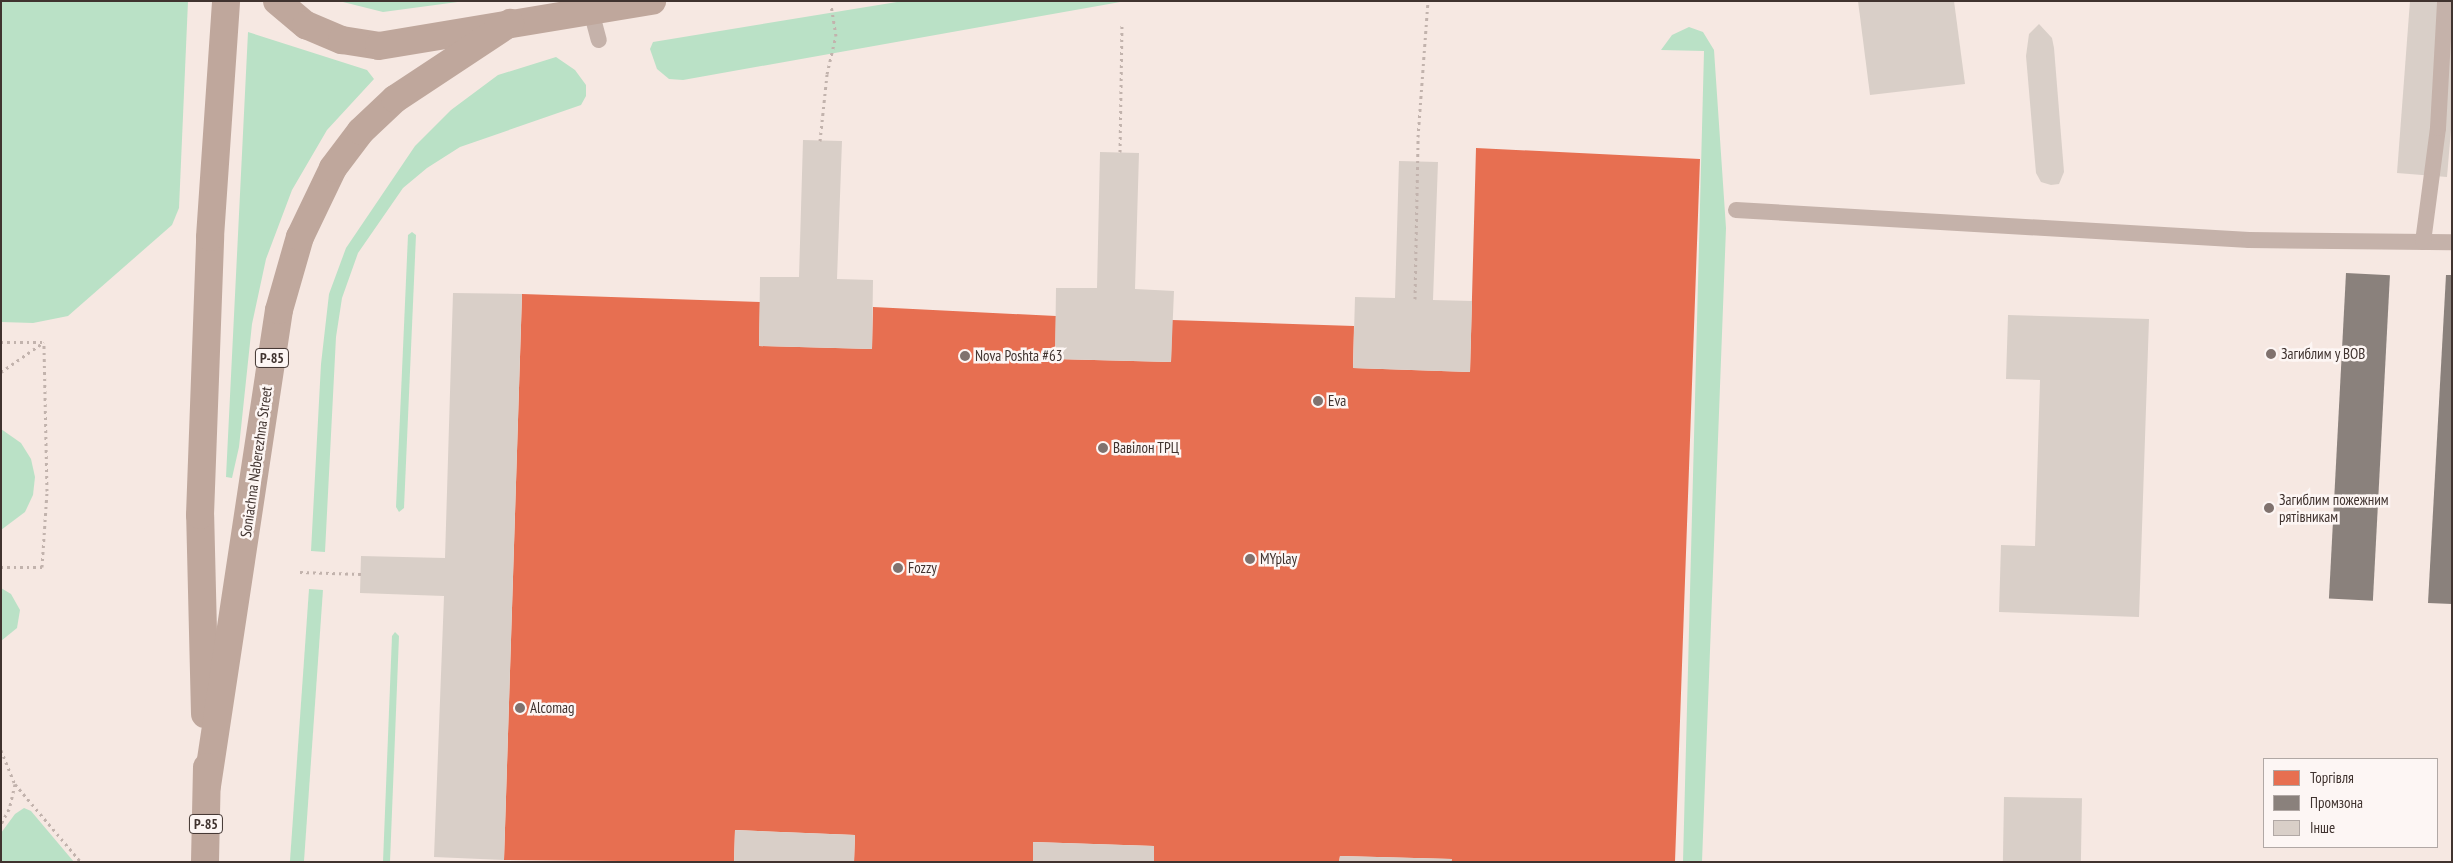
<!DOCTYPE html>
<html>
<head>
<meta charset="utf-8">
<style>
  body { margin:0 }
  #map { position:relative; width:2453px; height:863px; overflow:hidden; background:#f6e8e2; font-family:"PT Sans Narrow",sans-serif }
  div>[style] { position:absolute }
  .green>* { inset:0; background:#bae1c6; transform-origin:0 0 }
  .shops>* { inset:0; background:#e76f51 }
  .industry>* { inset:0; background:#8a817c; transform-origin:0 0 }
  .building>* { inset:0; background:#d9cfc8; transform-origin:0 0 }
  .path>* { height:3px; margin-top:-1.5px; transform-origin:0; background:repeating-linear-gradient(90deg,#c2b3ad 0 2.5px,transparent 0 6.5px) }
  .service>* { height:16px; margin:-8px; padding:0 8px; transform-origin:8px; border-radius:8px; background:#c5b2aa }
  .primary>* { height:28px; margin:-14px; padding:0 14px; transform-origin:14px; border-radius:14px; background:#bfa79c }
  .dots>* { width:14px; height:14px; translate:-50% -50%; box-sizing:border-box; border:2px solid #fdf6f4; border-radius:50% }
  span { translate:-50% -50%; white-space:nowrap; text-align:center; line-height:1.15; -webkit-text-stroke:5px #fdf6f4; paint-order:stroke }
  .shield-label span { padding:1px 4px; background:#fdf6f4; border:1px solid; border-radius:4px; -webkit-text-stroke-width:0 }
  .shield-label { font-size:14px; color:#40332f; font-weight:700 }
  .poi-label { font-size:15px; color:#40332f }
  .left { translate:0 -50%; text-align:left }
  .street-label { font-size:15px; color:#40332f }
  .frame { position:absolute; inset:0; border:2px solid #40332f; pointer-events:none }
  .legend { position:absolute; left:2263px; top:758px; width:175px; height:90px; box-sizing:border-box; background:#fdf6f4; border:1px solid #b1a8a5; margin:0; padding:6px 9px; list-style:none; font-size:15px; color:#40332f }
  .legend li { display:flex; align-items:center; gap:10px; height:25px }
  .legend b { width:25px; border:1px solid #b1a8a5 }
</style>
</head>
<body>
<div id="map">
  <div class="green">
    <i style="clip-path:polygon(1px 1px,188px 1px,179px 208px,172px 225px,68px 316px,33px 323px,1px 322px)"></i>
    <i style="clip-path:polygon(339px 1px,465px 1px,383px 12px)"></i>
    <i style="clip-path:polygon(903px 1px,1126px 1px,683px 80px,669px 79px,657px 69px,650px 49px,653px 42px)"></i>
    <i style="clip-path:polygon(1689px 27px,1703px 32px,1714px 50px,1726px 228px,1702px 862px,1683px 862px,1704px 51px,1661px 50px,1672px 35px)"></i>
    <i style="clip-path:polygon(248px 32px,367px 70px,374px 79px,327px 130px,292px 190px,266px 259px,252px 324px,239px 447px,232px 478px,226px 477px)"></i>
    <i style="clip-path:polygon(556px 57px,575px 70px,586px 85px,586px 96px,581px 105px,460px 147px,427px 168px,403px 188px,358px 253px,342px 298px,336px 337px,325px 552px,311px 551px,321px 364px,329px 294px,346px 248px,415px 146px,451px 110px,498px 75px)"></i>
    <i style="clip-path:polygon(412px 232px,416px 235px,404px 508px,399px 512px,396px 507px,408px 235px)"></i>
    <i style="clip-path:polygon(1px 429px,21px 443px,31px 459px,35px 477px,33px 495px,25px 512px,1px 530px)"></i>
    <i style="clip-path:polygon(1px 588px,11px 594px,20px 610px,17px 628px,1px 641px)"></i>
    <i style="left:309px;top:589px;width:14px;height:273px;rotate:4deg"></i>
    <i style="clip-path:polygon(395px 632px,399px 636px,390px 862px,383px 862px,392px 636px)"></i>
    <i style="clip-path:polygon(24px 808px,31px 811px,74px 862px,1px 862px,1px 833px,15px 814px)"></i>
  </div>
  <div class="shops">
    <i style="clip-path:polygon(1476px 148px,1700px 159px,1675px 862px,1451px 862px,1452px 859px,1340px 856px,1339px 862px,1154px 862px,1154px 846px,1033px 842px,1033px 862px,854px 862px,855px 835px,735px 830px,734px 862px,504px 860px,522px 294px,760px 302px,759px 346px,872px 349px,873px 307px,1056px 316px,1055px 359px,1171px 362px,1172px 320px,1354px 326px,1353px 368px,1470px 372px)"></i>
  </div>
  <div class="industry">
    <i style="left:2346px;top:273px;width:44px;height:326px;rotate:3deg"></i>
    <i style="clip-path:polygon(2446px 275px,2452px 275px,2452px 604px,2428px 603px)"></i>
  </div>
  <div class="building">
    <i style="clip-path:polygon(1858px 1px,1954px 1px,1965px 84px,1870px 95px)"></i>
    <i style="clip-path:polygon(2410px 1px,2452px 1px,2452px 118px,2447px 177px,2397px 173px)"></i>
    <i style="clip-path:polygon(2039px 24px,2052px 38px,2054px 48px,2064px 172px,2059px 184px,2051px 185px,2041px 182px,2036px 173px,2026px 56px,2029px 34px)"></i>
    <i style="clip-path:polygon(803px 140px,842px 141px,837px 279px,873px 280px,872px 349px,759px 346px,760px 277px,799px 277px)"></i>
    <i style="clip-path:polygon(1100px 152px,1139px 153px,1135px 289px,1174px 291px,1171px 362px,1055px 359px,1056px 288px,1097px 288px)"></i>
    <i style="clip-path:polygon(1399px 161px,1438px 162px,1433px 300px,1472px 301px,1470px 372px,1353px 368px,1355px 297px,1395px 298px)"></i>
    <i style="clip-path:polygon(453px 293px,522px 294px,504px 860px,434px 857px,444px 596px,360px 593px,361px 556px,445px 558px)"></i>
    <i style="clip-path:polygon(2008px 315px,2149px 319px,2139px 617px,1999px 612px,2001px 545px,2035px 546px,2040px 380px,2006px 379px)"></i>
    <i style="left:2004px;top:797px;width:78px;height:65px;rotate:1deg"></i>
    <i style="clip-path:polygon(735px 830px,855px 835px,854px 862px,734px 862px)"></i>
    <i style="clip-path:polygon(1033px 842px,1154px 846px,1154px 862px,1033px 862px)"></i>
    <i style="clip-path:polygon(1340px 856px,1452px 859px,1451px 862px,1339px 862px)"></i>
  </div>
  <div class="path">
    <i style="left:820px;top:141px;width:67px;rotate:-84deg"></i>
    <i style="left:827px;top:74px;width:39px;rotate:-77deg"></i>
    <i style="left:836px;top:36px;width:32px;rotate:-99deg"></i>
    <i style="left:1120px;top:152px;width:127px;rotate:-89.1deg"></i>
    <i style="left:1415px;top:299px;width:162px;rotate:-88.9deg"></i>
    <i style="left:1418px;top:137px;width:136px;rotate:-85.8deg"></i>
    <i style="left:1px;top:342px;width:43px"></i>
    <i style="left:1px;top:372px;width:52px;rotate:-34.9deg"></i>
    <i style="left:1px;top:567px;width:41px"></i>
    <i style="left:42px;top:567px;width:76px;rotate:-86.2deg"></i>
    <i style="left:47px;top:491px;width:149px;rotate:-91.2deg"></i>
    <i style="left:300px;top:572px;width:61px;rotate:1.9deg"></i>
    <i style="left:1px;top:750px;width:37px;rotate:68deg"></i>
    <i style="left:15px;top:784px;width:26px;rotate:103deg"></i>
    <i style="left:9px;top:809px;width:17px;rotate:118deg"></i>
    <i style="left:15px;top:784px;width:102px;rotate:49.8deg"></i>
  </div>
  <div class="service">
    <i style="left:591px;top:11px;width:30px;rotate:75deg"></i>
    <i style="left:1736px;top:210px;width:514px;rotate:3.35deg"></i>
    <i style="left:2249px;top:240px;width:203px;rotate:0.6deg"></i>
    <i style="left:2423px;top:242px;width:115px;rotate:-82.5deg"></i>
    <i style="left:2438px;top:128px;width:127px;rotate:-86.8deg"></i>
  </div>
  <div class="primary">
    <i style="left:277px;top:1px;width:38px;rotate:40deg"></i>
    <i style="left:306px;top:25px;width:39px;rotate:23deg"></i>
    <i style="left:342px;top:40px;width:37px;rotate:9deg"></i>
    <i style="left:379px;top:46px;width:277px;rotate:-9.4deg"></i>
    <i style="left:205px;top:714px;width:199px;rotate:-91.4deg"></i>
    <i style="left:200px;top:515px;width:278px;rotate:-87.9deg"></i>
    <i style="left:210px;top:237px;width:237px;rotate:-86.1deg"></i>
    <i style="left:207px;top:786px;width:481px;rotate:-81.4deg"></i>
    <i style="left:279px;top:310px;width:76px;rotate:-74deg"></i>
    <i style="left:300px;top:237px;width:76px;rotate:-64.4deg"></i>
    <i style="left:333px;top:168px;width:46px;rotate:-52.9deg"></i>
    <i style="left:361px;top:131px;width:47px;rotate:-43.3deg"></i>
    <i style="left:395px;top:99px;width:138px;rotate:-33.5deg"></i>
    <i style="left:205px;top:862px;width:95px;rotate:-88.8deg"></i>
  </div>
  <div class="dots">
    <i style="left:2271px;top:354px;background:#80726e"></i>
    <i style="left:965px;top:356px;background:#80726e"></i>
    <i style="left:1318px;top:401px;background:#80726e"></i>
    <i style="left:1103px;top:448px;background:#80726e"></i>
    <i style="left:2269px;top:508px;background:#80726e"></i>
    <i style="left:1250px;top:559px;background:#80726e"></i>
    <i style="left:898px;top:568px;background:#80726e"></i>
    <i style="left:520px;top:708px;background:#80726e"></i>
  </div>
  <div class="shield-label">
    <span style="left:272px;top:358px">Р-85</span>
    <span style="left:206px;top:824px">Р-85</span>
  </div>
  <div class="poi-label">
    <span class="left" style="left:2281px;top:354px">Загиблим у ВОВ</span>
    <span class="left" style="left:975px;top:356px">Nova Poshta #63</span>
    <span class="left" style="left:1328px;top:401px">Eva</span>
    <span class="left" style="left:1113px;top:448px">Вавілон ТРЦ</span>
    <span class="left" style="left:2279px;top:508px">Загиблим пожежним<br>рятiвникам</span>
    <span class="left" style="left:1260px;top:559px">MYplay</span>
    <span class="left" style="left:908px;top:568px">Fozzy</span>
    <span class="left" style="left:530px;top:708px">Alcomag</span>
  </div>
  <div class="street-label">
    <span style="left:256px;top:462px;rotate:-82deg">Soniachna Naberezhna Street</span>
  </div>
  <div class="frame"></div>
  <ul class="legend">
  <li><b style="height:14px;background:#e76f51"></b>Торгівля</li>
  <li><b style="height:14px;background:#8a817c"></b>Промзона</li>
  <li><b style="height:14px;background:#d9cfc8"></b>Інше</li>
  </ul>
</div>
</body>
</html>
